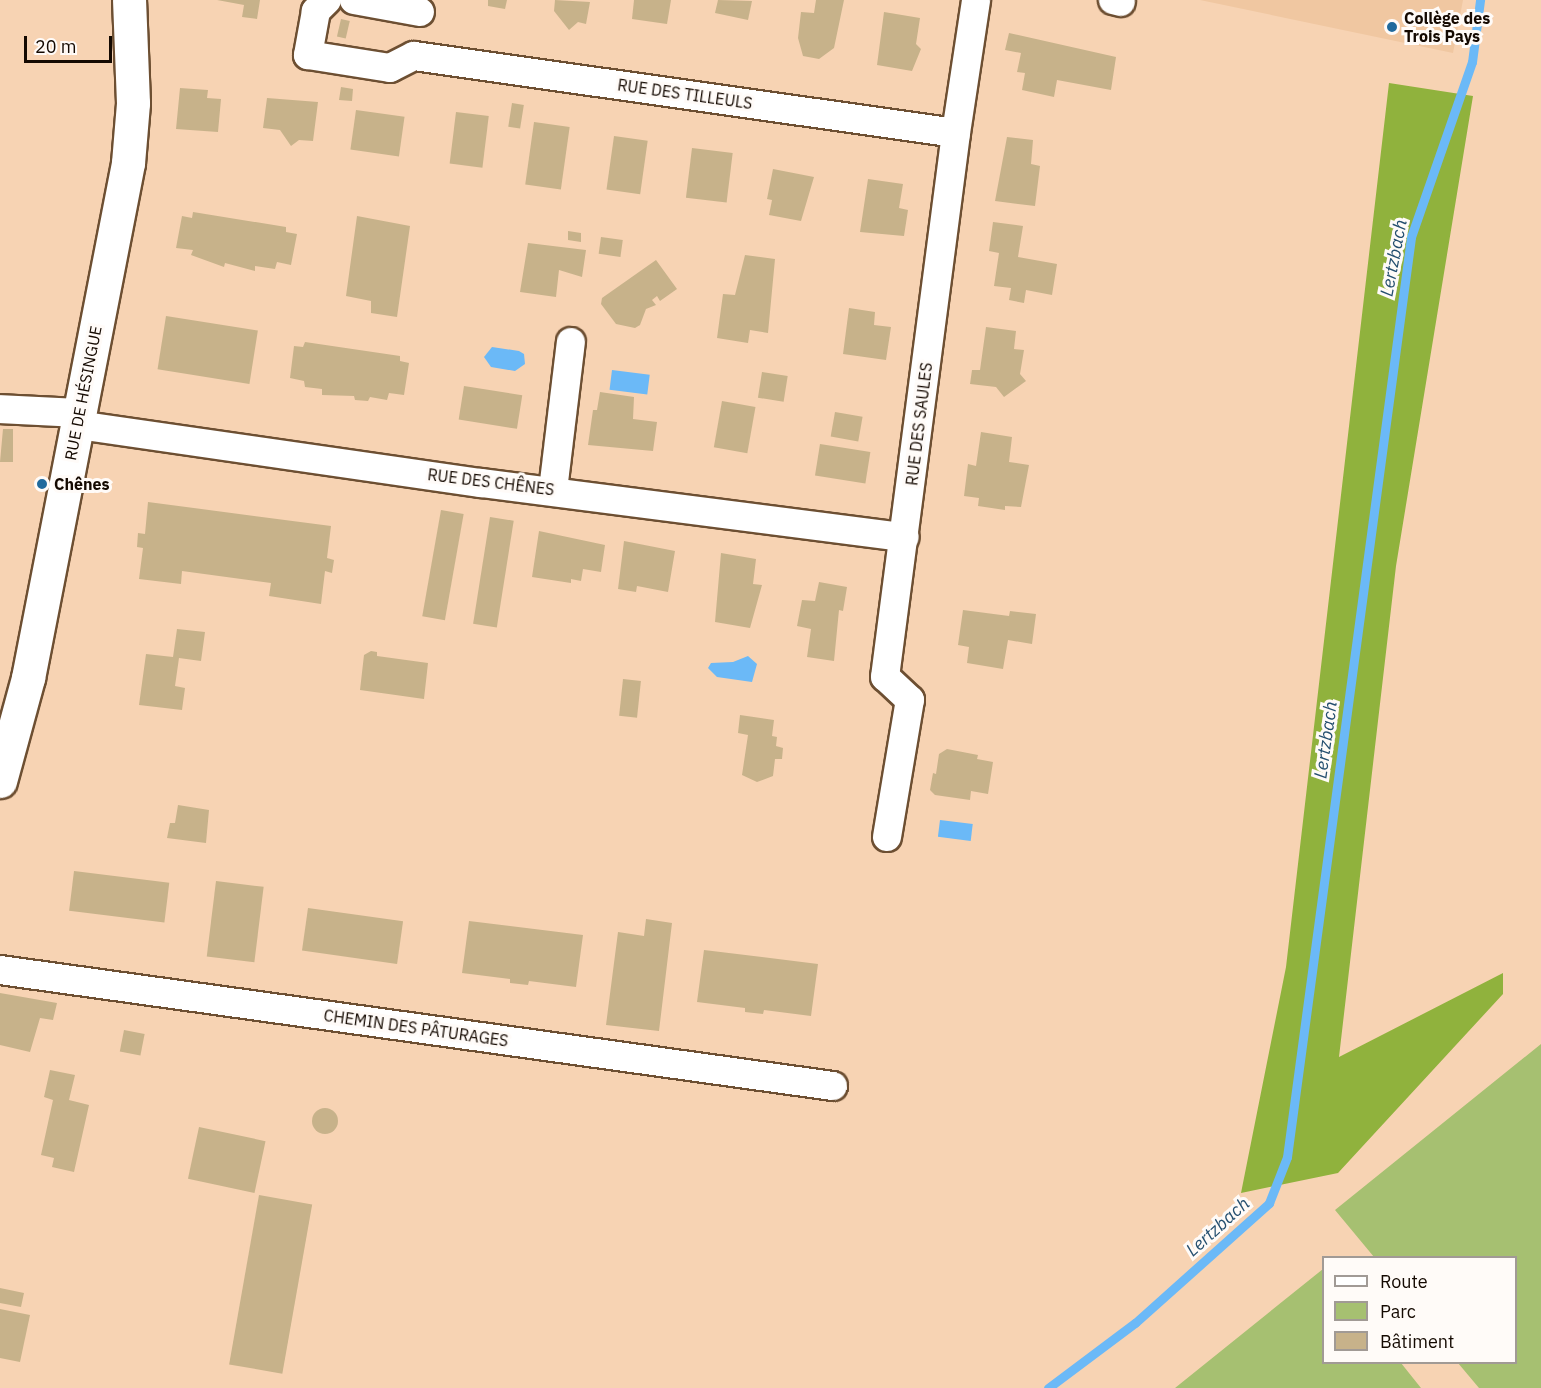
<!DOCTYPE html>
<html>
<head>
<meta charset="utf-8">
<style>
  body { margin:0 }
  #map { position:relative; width:1541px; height:1388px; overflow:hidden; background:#f7d3b3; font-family:"IBM Plex Sans",sans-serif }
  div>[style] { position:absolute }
  .built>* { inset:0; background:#f0c7a1 }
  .green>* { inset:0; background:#a6c071 }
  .forest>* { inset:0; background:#90b23d }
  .water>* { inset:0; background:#6bb9f7; transform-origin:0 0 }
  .stream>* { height:9px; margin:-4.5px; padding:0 4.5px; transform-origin:4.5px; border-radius:4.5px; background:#6bb9f7 }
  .building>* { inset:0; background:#c7b28a; transform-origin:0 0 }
  .round { border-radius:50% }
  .roads { filter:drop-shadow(2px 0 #6d4f32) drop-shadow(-2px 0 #6d4f32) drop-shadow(0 2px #6d4f32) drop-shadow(0 -2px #6d4f32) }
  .minor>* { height:28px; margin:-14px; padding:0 14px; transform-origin:14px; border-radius:14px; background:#fff }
  .secondary>* { height:33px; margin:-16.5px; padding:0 16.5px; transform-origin:16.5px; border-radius:16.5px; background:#fff }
  .dots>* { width:16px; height:16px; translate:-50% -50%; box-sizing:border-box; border:3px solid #fffbf8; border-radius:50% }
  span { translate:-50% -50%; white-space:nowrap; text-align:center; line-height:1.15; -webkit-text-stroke:6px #fffbf8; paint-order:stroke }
  .poi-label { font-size:16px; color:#140901; font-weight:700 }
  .left { translate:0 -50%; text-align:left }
  .street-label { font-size:16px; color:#140901 }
  .water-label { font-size:18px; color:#254f6f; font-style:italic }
  .legend { position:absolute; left:1322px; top:1256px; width:195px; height:108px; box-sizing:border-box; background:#fffbf8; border:2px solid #a19a95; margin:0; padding:8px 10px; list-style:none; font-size:18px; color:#140901 }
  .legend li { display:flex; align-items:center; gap:12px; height:30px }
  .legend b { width:30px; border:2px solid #a19a95 }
  .scale { position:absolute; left:24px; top:36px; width:88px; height:27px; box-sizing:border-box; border:3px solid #140901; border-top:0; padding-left:8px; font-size:18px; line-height:21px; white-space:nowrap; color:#140901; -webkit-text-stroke:4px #fffbf8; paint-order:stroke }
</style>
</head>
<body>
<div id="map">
  <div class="built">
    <i style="clip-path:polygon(1200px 0,1463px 0,1453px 53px)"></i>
  </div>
  <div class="green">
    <i style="clip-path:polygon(1541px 1044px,1541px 1388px,1479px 1388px,1458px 1363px,1516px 1362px,1516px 1258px,1374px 1257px,1335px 1210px)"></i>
    <i style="clip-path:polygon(1323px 1269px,1324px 1362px,1401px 1363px,1421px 1388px,1175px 1388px)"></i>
  </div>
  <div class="forest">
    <i style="clip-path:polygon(1389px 83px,1473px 96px,1396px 566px,1339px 1057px,1503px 973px,1503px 994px,1338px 1173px,1241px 1193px,1286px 967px)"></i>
  </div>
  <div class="water">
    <i style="clip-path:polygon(492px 347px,519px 351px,524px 354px,525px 364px,515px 371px,491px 367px,484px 357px)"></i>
    <i style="left:612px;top:370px;width:38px;height:20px;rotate:7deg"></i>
    <i style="clip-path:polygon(748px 656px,757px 664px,752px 682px,717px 677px,708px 668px,711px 663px,733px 662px)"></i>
    <i style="left:940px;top:820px;width:33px;height:17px;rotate:7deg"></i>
  </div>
  <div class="stream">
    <i style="left:1048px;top:1388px;width:109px;rotate:-36.8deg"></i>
    <i style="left:1135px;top:1323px;width:180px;rotate:-41.8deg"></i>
    <i style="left:1269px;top:1203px;width:49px;rotate:-68.6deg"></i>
    <i style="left:1287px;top:1157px;width:928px;rotate:-82.32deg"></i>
    <i style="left:1411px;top:237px;width:185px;rotate:-70.8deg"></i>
    <i style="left:1472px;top:62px;width:63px;rotate:-82.6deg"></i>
  </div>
  <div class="building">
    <i style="clip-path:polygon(217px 0,260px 0,257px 19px,242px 17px,244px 5px)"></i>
    <i style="clip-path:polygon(488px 0,507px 0,505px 9px,488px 6px)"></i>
    <i style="clip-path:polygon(555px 0,590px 2px,586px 24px,578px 22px,569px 30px,554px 11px)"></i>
    <i style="clip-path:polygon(634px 0,671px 0,667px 24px,632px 19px)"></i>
    <i style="clip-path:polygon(718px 0,752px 1px,748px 20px,715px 13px)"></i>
    <i style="clip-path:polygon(816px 0,844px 0,834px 48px,819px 59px,803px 56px,798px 38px,801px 12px,814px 13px)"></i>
    <i style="clip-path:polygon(884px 12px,920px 18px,916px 44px,921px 49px,912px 71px,877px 65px)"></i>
    <i style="left:341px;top:19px;width:9px;height:18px;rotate:13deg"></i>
    <i style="clip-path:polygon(1009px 33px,1116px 57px,1111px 90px,1057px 80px,1054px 97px,1022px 90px,1025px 73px,1017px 72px,1021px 53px,1005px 50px)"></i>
    <i style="clip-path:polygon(341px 87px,353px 89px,352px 101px,339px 100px)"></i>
    <i style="clip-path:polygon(180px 88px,208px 90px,207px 98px,221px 99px,218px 132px,176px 129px)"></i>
    <i style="clip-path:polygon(267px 98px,318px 102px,313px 141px,299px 140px,291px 146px,280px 130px,263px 128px)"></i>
    <i style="left:512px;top:103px;width:12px;height:24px;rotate:9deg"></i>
    <i style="left:356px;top:110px;width:49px;height:40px;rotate:8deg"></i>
    <i style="left:456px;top:112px;width:33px;height:52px;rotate:7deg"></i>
    <i style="left:534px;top:122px;width:36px;height:63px;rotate:8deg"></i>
    <i style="left:614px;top:136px;width:34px;height:54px;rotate:8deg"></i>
    <i style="clip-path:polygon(1007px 137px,1033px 140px,1031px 164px,1040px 166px,1035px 206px,995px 201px)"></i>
    <i style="left:692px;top:148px;width:41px;height:50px;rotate:7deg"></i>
    <i style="clip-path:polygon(773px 169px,814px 177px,801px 221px,769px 215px,772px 200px,767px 199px)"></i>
    <i style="clip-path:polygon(868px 179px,903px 184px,899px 208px,908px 210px,904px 236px,860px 232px)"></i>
    <i style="clip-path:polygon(193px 212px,286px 227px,286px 232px,297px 234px,291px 265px,277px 262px,275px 269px,255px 266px,255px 271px,225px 263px,224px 267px,191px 255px,193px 250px,176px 248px,182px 216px,192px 218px)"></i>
    <i style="clip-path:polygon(357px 216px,410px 226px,397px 317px,371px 313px,371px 301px,346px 296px)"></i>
    <i style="clip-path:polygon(993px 222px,1023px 226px,1018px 257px,1057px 264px,1052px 295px,1026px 290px,1024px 303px,1009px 300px,1011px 288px,994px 286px,999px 253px,989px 251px)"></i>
    <i style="clip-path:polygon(568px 231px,581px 233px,581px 242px,568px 240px)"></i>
    <i style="left:601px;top:237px;width:22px;height:17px;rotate:8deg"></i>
    <i style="clip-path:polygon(528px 243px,586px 250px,582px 277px,559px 270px,556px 297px,520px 292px)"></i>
    <i style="clip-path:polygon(745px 255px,775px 259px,768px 333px,750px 330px,748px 343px,717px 338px,723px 294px,735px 295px)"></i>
    <i style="clip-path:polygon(656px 260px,677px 289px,660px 301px,657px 296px,652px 300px,656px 305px,646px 309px,640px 325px,635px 328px,616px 324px,601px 304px,602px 298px)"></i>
    <i style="clip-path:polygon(849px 308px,875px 312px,874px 325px,891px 327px,886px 360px,843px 354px)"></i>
    <i style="left:166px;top:316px;width:93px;height:54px;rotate:9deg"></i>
    <i style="clip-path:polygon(986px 327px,1016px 331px,1014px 349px,1024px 350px,1020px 374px,1026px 381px,1004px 397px,996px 387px,970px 384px,972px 370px,980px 370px)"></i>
    <i style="clip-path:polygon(305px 342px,400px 356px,400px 361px,409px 363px,404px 395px,389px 393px,387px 400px,370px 397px,368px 401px,355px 400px,354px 396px,322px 395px,322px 389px,305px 387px,304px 381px,290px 378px,294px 346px,303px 347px)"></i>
    <i style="left:762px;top:372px;width:26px;height:26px;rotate:9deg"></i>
    <i style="left:464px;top:386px;width:59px;height:34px;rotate:9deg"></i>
    <i style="clip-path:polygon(600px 392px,634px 397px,633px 419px,657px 422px,653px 451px,588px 445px,593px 410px,597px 410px)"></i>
    <i style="left:722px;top:401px;width:34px;height:47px;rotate:10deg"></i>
    <i style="left:835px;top:412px;width:28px;height:25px;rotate:10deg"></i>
    <i style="clip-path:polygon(3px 429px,13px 429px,13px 462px,0 462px)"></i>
    <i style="clip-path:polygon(981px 432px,1012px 437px,1009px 462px,1029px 465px,1021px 507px,1005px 506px,1005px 510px,978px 506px,979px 498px,964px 496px,968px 464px,976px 466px)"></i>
    <i style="left:820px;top:444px;width:51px;height:32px;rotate:9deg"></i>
    <i style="clip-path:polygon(148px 502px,331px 526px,327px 558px,334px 560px,332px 573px,325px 571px,321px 604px,269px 596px,271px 583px,182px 571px,181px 584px,139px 579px,143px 548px,137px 547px,138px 533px,145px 534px)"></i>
    <i style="left:441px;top:510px;width:23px;height:108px;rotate:10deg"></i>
    <i style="left:490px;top:517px;width:24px;height:108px;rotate:9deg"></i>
    <i style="clip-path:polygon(539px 531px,605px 545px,601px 572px,583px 569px,581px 581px,571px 579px,571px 583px,532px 577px)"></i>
    <i style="clip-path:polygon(624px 541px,675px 551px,668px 592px,637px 586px,636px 592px,618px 589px)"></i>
    <i style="clip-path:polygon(721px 553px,756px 559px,753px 584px,762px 585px,750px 628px,715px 622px)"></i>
    <i style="clip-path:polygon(819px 582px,847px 587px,843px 611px,839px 610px,834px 661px,807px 657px,811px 629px,797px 626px,802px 600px,815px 601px)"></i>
    <i style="clip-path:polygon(963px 610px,1009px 616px,1010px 611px,1036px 614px,1032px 644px,1008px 640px,1003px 669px,967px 663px,969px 647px,958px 645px)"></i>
    <i style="clip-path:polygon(177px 629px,205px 632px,201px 661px,179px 658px,175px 686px,185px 688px,182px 710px,139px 705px,146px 654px,173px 657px)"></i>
    <i style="clip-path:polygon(371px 651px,377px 652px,377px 656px,428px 663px,424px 699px,360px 690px,364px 655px)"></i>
    <i style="left:623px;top:679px;width:18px;height:37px;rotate:6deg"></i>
    <i style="clip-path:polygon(740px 715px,774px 720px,772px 736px,777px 737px,776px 746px,783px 748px,782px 759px,775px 759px,773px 776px,757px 782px,742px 775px,748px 735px,738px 733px)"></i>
    <i style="clip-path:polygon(947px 749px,978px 755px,977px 759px,993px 762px,988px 794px,971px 791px,970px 800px,935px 795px,930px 790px,933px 773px,936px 774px,939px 754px)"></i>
    <i style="clip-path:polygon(178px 805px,209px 810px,206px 843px,167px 838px,170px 823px,175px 823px)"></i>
    <i style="left:74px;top:871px;width:96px;height:40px;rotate:7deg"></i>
    <i style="left:216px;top:881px;width:48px;height:76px;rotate:7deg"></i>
    <i style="left:308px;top:908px;width:96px;height:43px;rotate:8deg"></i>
    <i style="clip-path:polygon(646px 919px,672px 923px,659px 1031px,606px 1025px,618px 932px,644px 936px)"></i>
    <i style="clip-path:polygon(469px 921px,583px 935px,576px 987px,529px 981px,528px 985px,510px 983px,510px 979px,462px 973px)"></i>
    <i style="clip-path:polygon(704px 950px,818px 964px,811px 1016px,764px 1010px,763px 1014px,745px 1012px,745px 1008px,697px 1002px)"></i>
    <i style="clip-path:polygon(0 993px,57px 1003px,53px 1020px,40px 1018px,30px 1052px,0 1045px)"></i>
    <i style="left:124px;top:1030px;width:21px;height:22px;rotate:11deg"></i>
    <i style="clip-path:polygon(50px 1070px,75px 1075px,69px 1100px,89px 1105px,74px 1172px,52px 1167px,54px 1158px,41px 1155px,53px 1100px,44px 1097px)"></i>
    <i class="round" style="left:312px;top:1108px;width:26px;height:26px"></i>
    <i style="left:199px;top:1127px;width:68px;height:53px;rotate:12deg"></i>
    <i style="left:259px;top:1195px;width:54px;height:172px;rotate:10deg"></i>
    <i style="clip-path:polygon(0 1288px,24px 1293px,21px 1307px,0 1303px)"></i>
    <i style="clip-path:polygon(0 1309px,30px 1315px,20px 1362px,0 1358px)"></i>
  </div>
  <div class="roads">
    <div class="minor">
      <i style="left:327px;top:0;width:16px;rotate:135deg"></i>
      <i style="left:316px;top:11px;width:45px;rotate:100.3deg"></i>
      <i style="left:308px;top:55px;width:83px;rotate:9deg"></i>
      <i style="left:390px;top:68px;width:27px;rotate:-27deg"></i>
      <i style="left:414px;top:56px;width:547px;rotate:8.09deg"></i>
      <i style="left:354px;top:0;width:67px;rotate:10.3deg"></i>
      <i style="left:1113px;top:0;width:8px;rotate:14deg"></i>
      <i style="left:0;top:409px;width:80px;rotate:2.9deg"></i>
      <i style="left:78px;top:425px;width:407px;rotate:8.2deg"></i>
      <i style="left:481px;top:483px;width:427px;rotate:7.3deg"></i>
      <i style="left:553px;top:490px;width:149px;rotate:-83.1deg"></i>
      <i style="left:887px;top:837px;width:139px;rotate:-80.5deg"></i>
      <i style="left:910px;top:700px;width:34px;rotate:-137deg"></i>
      <i style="left:885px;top:677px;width:549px;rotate:-82.56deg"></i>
      <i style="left:956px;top:133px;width:134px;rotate:-81.4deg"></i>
      <i style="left:0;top:970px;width:841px;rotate:7.93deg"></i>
    </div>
    <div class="secondary">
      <i style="left:0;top:781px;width:107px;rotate:-74.8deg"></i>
      <i style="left:28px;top:678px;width:525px;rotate:-79.01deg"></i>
      <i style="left:128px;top:163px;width:60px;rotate:-85.2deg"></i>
      <i style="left:133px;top:103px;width:103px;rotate:-92.2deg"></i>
    </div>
  </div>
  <div class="dots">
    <i style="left:1392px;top:27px;background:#206a9d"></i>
    <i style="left:42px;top:484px;background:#206a9d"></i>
  </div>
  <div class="poi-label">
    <span class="left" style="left:1404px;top:27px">Collège des<br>Trois Pays</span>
    <span class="left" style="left:54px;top:484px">Chênes</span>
  </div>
  <div class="street-label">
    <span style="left:685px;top:94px;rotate:8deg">RUE DES TILLEULS</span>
    <span style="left:83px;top:393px;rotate:-79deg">RUE DE HÉSINGUE</span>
    <span style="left:919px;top:424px;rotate:-83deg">RUE DES SAULES</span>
    <span style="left:491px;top:482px;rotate:7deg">RUE DES CHÊNES</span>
    <span style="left:416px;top:1028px;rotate:8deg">CHEMIN DES PÂTURAGES</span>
  </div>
  <div class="water-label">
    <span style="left:1394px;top:258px;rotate:-79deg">Lertzbach</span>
    <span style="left:1326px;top:740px;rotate:-82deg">Lertzbach</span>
    <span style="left:1218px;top:1227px;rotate:-42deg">Lertzbach</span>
  </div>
  <ul class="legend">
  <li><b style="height:8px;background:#fff"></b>Route</li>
  <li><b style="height:16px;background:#a6c071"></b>Parc</li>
  <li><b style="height:16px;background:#c7b28a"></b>Bâtiment</li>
  </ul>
  <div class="scale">20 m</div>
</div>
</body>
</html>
